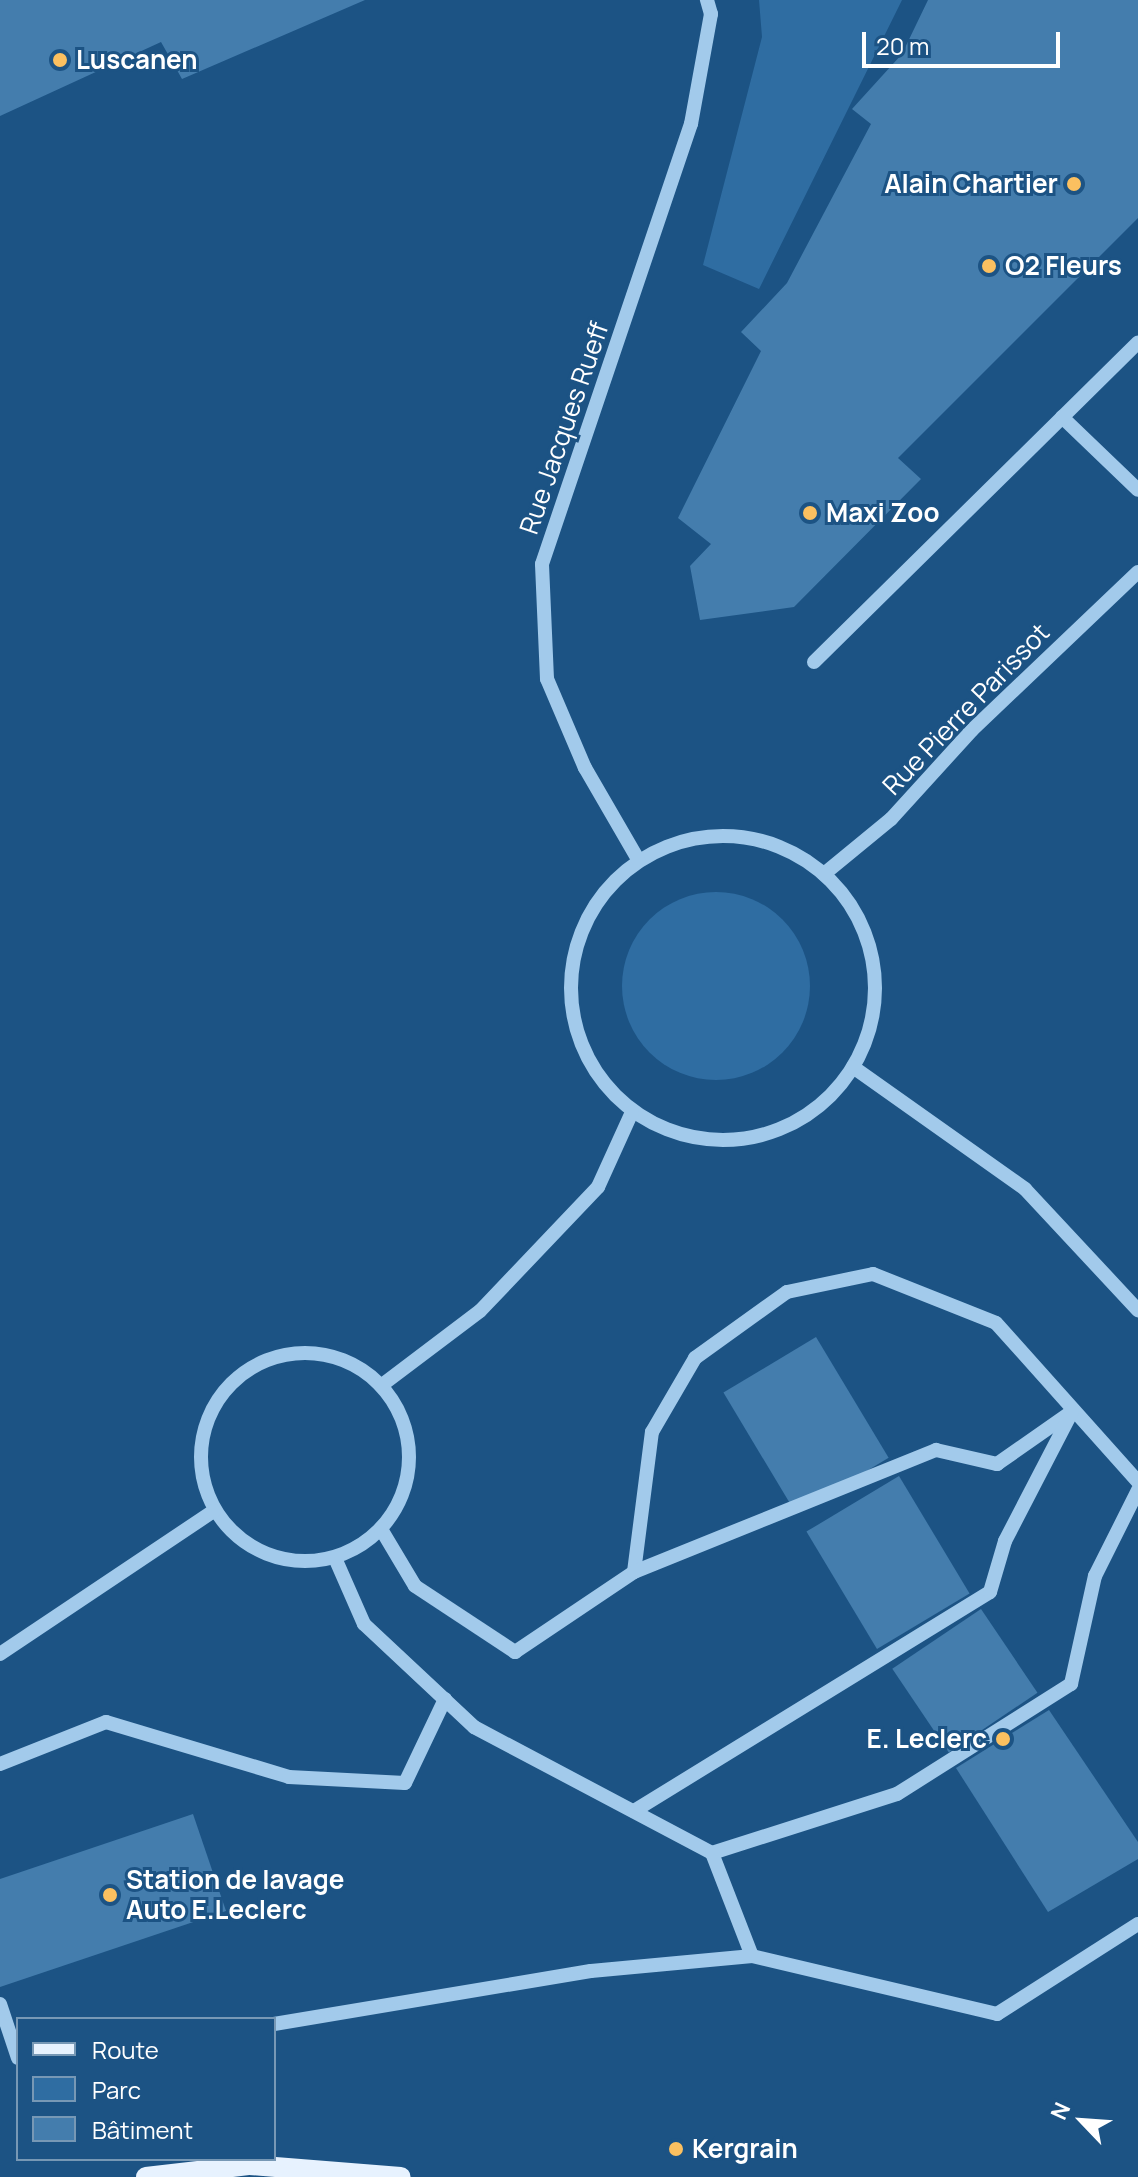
<!DOCTYPE html>
<html>
<head>
<meta charset="utf-8">
<style>
  body { margin:0 }
  #map { position:relative; width:1138px; height:2177px; overflow:hidden; background:#1c5384; font-family:Manrope,sans-serif }
  div>[style] { position:absolute }
  .green>* { inset:0; background:#2f6da2 }
  .round { border-radius:50% }
  .building>* { inset:0; background:#447dad; transform-origin:0 0 }
  .minor>* { height:14px; margin:-7px; padding:0 7px; transform-origin:7px; border-radius:7px; background:#a2caeb }
  .minor>.ring { margin:-7px; padding:0; box-sizing:content-box; background:none; border:14px solid #a2caeb; border-radius:50% }
  .major>* { height:20px; margin:-10px; padding:0 10px; transform-origin:10px; border-radius:10px; background:#e7f2fe }
  .dots>* { width:22px; height:22px; translate:-50% -50%; box-sizing:border-box; border:4px solid #1c5384; border-radius:50% }
  span { translate:-50% -50%; white-space:nowrap; text-align:center; line-height:1.15; -webkit-text-stroke:6px #1c5384; paint-order:stroke }
  .poi-label { font-size:26px; color:#fff; font-weight:700 }
  .left { translate:0 -50%; text-align:left }
  .right { translate:-100% -50%; text-align:right }
  .street-label { font-size:26px; color:#fff }
  .legend { position:absolute; left:16px; top:2017px; width:260px; height:144px; box-sizing:border-box; background:#1c5384; border:2px solid #7798b5; margin:0; padding:10px 14px; list-style:none; font-size:24px; color:#fff }
  .legend li { display:flex; align-items:center; gap:16px; height:40px }
  .legend b { width:40px; border:2px solid #7798b5 }
  .north { position:absolute; left:1042px; top:2081px; width:80px; height:80px; -webkit-text-stroke:6px #1c5384; paint-order:stroke; rotate:295deg; font-size:22px; font-weight:700; line-height:32px; text-align:center; color:#fff }
  .north::after { content:''; display:block; margin:auto; width:28px; height:36px; background:#fff; clip-path:polygon(50% 0,100% 100%,50% 72%,0 100%) }
  .scale { position:absolute; left:862px; top:32px; width:198px; height:36px; box-sizing:border-box; border:4px solid #fff; border-top:0; padding-left:10px; font-size:24px; line-height:28px; white-space:nowrap; color:#fff; -webkit-text-stroke:6px #1c5384; paint-order:stroke }
</style>
</head>
<body>
<div id="map">
  <div class="green">
    <i style="clip-path:polygon(759px 0,902px 0,759px 289px,703px 265px,762px 37px)"></i>
    <i class="round" style="left:622px;top:892px;width:188px;height:188px"></i>
  </div>
  <div class="building">
    <i style="clip-path:polygon(0 0,365px 0,182px 79px,161px 42px,0 116px)"></i>
    <i style="clip-path:polygon(928px 0,1138px 0,1138px 218px,898px 458px,921px 479px,794px 607px,700px 620px,690px 566px,711px 544px,678px 518px,761px 351px,741px 332px,787px 283px,871px 124px,852px 109px,902px 54px)"></i>
    <i style="left:816px;top:1337px;width:141px;height:108px;rotate:59deg"></i>
    <i style="left:899px;top:1476px;width:137px;height:108px;rotate:59deg"></i>
    <i style="left:981px;top:1609px;width:101px;height:107px;rotate:56deg"></i>
    <i style="clip-path:polygon(1049px 1710px,1138px 1842px,1138px 1859px,1048px 1912px,956px 1768px)"></i>
    <i style="clip-path:polygon(193px 1814px,226px 1911px,0 1987px,0 1879px)"></i>
  </div>
  <div class="minor">
    <i style="left:1062px;top:417px;width:105px;rotate:43.8deg"></i>
    <i style="left:814px;top:662px;width:455px;rotate:-44.6deg"></i>
    <i class="ring" style="left:571px;top:836px;width:290px;height:290px"></i>
    <i style="left:639px;top:861px;width:108px;rotate:-120.1deg"></i>
    <i style="left:585px;top:768px;width:97px;rotate:-113.1deg"></i>
    <i style="left:547px;top:679px;width:115px;rotate:-92.5deg"></i>
    <i style="left:542px;top:564px;width:465px;rotate:-71.3deg"></i>
    <i style="left:691px;top:124px;width:112px;rotate:-79.7deg"></i>
    <i style="left:711px;top:14px;width:15px;rotate:-106deg"></i>
    <i style="left:824px;top:874px;width:87px;rotate:-39.4deg"></i>
    <i style="left:891px;top:819px;width:120px;rotate:-47.7deg"></i>
    <i style="left:972px;top:730px;width:229px;rotate:-43.6deg"></i>
    <i style="left:853px;top:1067px;width:211px;rotate:35.3deg"></i>
    <i style="left:1025px;top:1189px;width:166px;rotate:47deg"></i>
    <i class="ring" style="left:201px;top:1353px;width:194px;height:194px"></i>
    <i style="left:382px;top:1385px;width:123px;rotate:-37.1deg"></i>
    <i style="left:480px;top:1311px;width:171px;rotate:-46.4deg"></i>
    <i style="left:598px;top:1187px;width:82px;rotate:-65.6deg"></i>
    <i style="left:381px;top:1529px;width:66px;rotate:59.2deg"></i>
    <i style="left:415px;top:1586px;width:120px;rotate:33.4deg"></i>
    <i style="left:515px;top:1652px;width:143px;rotate:-33.9deg"></i>
    <i style="left:634px;top:1572px;width:141px;rotate:-82.7deg"></i>
    <i style="left:652px;top:1432px;width:86px;rotate:-59.8deg"></i>
    <i style="left:695px;top:1358px;width:113px;rotate:-35.7deg"></i>
    <i style="left:787px;top:1292px;width:88px;rotate:-11.8deg"></i>
    <i style="left:873px;top:1274px;width:132px;rotate:21.7deg"></i>
    <i style="left:996px;top:1323px;width:213px;rotate:48.2deg"></i>
    <i style="left:335px;top:1558px;width:72px;rotate:66.3deg"></i>
    <i style="left:364px;top:1624px;width:151px;rotate:43.1deg"></i>
    <i style="left:474px;top:1727px;width:269px;rotate:27.9deg"></i>
    <i style="left:712px;top:1853px;width:194px;rotate:-17.7deg"></i>
    <i style="left:897px;top:1794px;width:206px;rotate:-32.3deg"></i>
    <i style="left:1071px;top:1684px;width:111px;rotate:-77.5deg"></i>
    <i style="left:1095px;top:1576px;width:96px;rotate:-63.4deg"></i>
    <i style="left:634px;top:1572px;width:326px;rotate:-22deg"></i>
    <i style="left:936px;top:1450px;width:63px;rotate:12.9deg"></i>
    <i style="left:997px;top:1464px;width:89px;rotate:-34.9deg"></i>
    <i style="left:0;top:1654px;width:257px;rotate:-33.8deg"></i>
    <i style="left:0;top:1764px;width:114px;rotate:-21.6deg"></i>
    <i style="left:106px;top:1722px;width:191px;rotate:16.7deg"></i>
    <i style="left:289px;top:1777px;width:116px;rotate:3deg"></i>
    <i style="left:405px;top:1783px;width:93px;rotate:-64.5deg"></i>
    <i style="left:634px;top:1811px;width:418px;rotate:-31.6deg"></i>
    <i style="left:990px;top:1592px;width:53px;rotate:-73.6deg"></i>
    <i style="left:1005px;top:1541px;width:148px;rotate:-62.6deg"></i>
    <i style="left:712px;top:1853px;width:110px;rotate:68.8deg"></i>
    <i style="left:752px;top:1956px;width:252px;rotate:13.3deg"></i>
    <i style="left:997px;top:2014px;width:167px;rotate:-32.6deg"></i>
    <i style="left:0;top:2004px;width:57px;rotate:71.6deg"></i>
    <i style="left:274px;top:2024px;width:321px;rotate:-9.5deg"></i>
    <i style="left:591px;top:1971px;width:162px;rotate:-5.3deg"></i>
  </div>
  <div class="major">
    <i style="left:146px;top:2177px;width:105px;rotate:-6.6deg"></i>
    <i style="left:250px;top:2165px;width:151px;rotate:4.5deg"></i>
  </div>
  <div class="dots">
    <i style="left:60px;top:60px;background:#fbc060"></i>
    <i style="left:1074px;top:184px;background:#fbc060"></i>
    <i style="left:989px;top:266px;background:#fbc060"></i>
    <i style="left:810px;top:513px;background:#fbc060"></i>
    <i style="left:1003px;top:1739px;background:#fbc060"></i>
    <i style="left:110px;top:1895px;background:#fbc060"></i>
    <i style="left:676px;top:2149px;background:#fbc060"></i>
  </div>
  <div class="poi-label">
    <span class="left" style="left:76px;top:60px">Luscanen</span>
    <span class="right" style="left:1058px;top:184px">Alain Chartier</span>
    <span class="left" style="left:1005px;top:266px">O2 Fleurs</span>
    <span class="left" style="left:826px;top:513px">Maxi Zoo</span>
    <span class="right" style="left:987px;top:1739px">E. Leclerc</span>
    <span class="left" style="left:126px;top:1895px">Station de lavage<br>Auto E.Leclerc</span>
    <span class="left" style="left:692px;top:2149px">Kergrain</span>
  </div>
  <div class="street-label">
    <span style="left:564px;top:428px;rotate:-71deg">Rue Jacques Rueff</span>
    <span style="left:966px;top:709px;rotate:-46deg">Rue Pierre Parissot</span>
  </div>
  <ul class="legend">
  <li><b style="height:10px;background:#e7f2fe"></b>Route</li>
  <li><b style="height:22px;background:#2f6da2"></b>Parc</li>
  <li><b style="height:22px;background:#447dad"></b>Bâtiment</li>
  </ul>
  <div class="north">N</div>
  <div class="scale">20 m</div>
</div>
</body>
</html>
